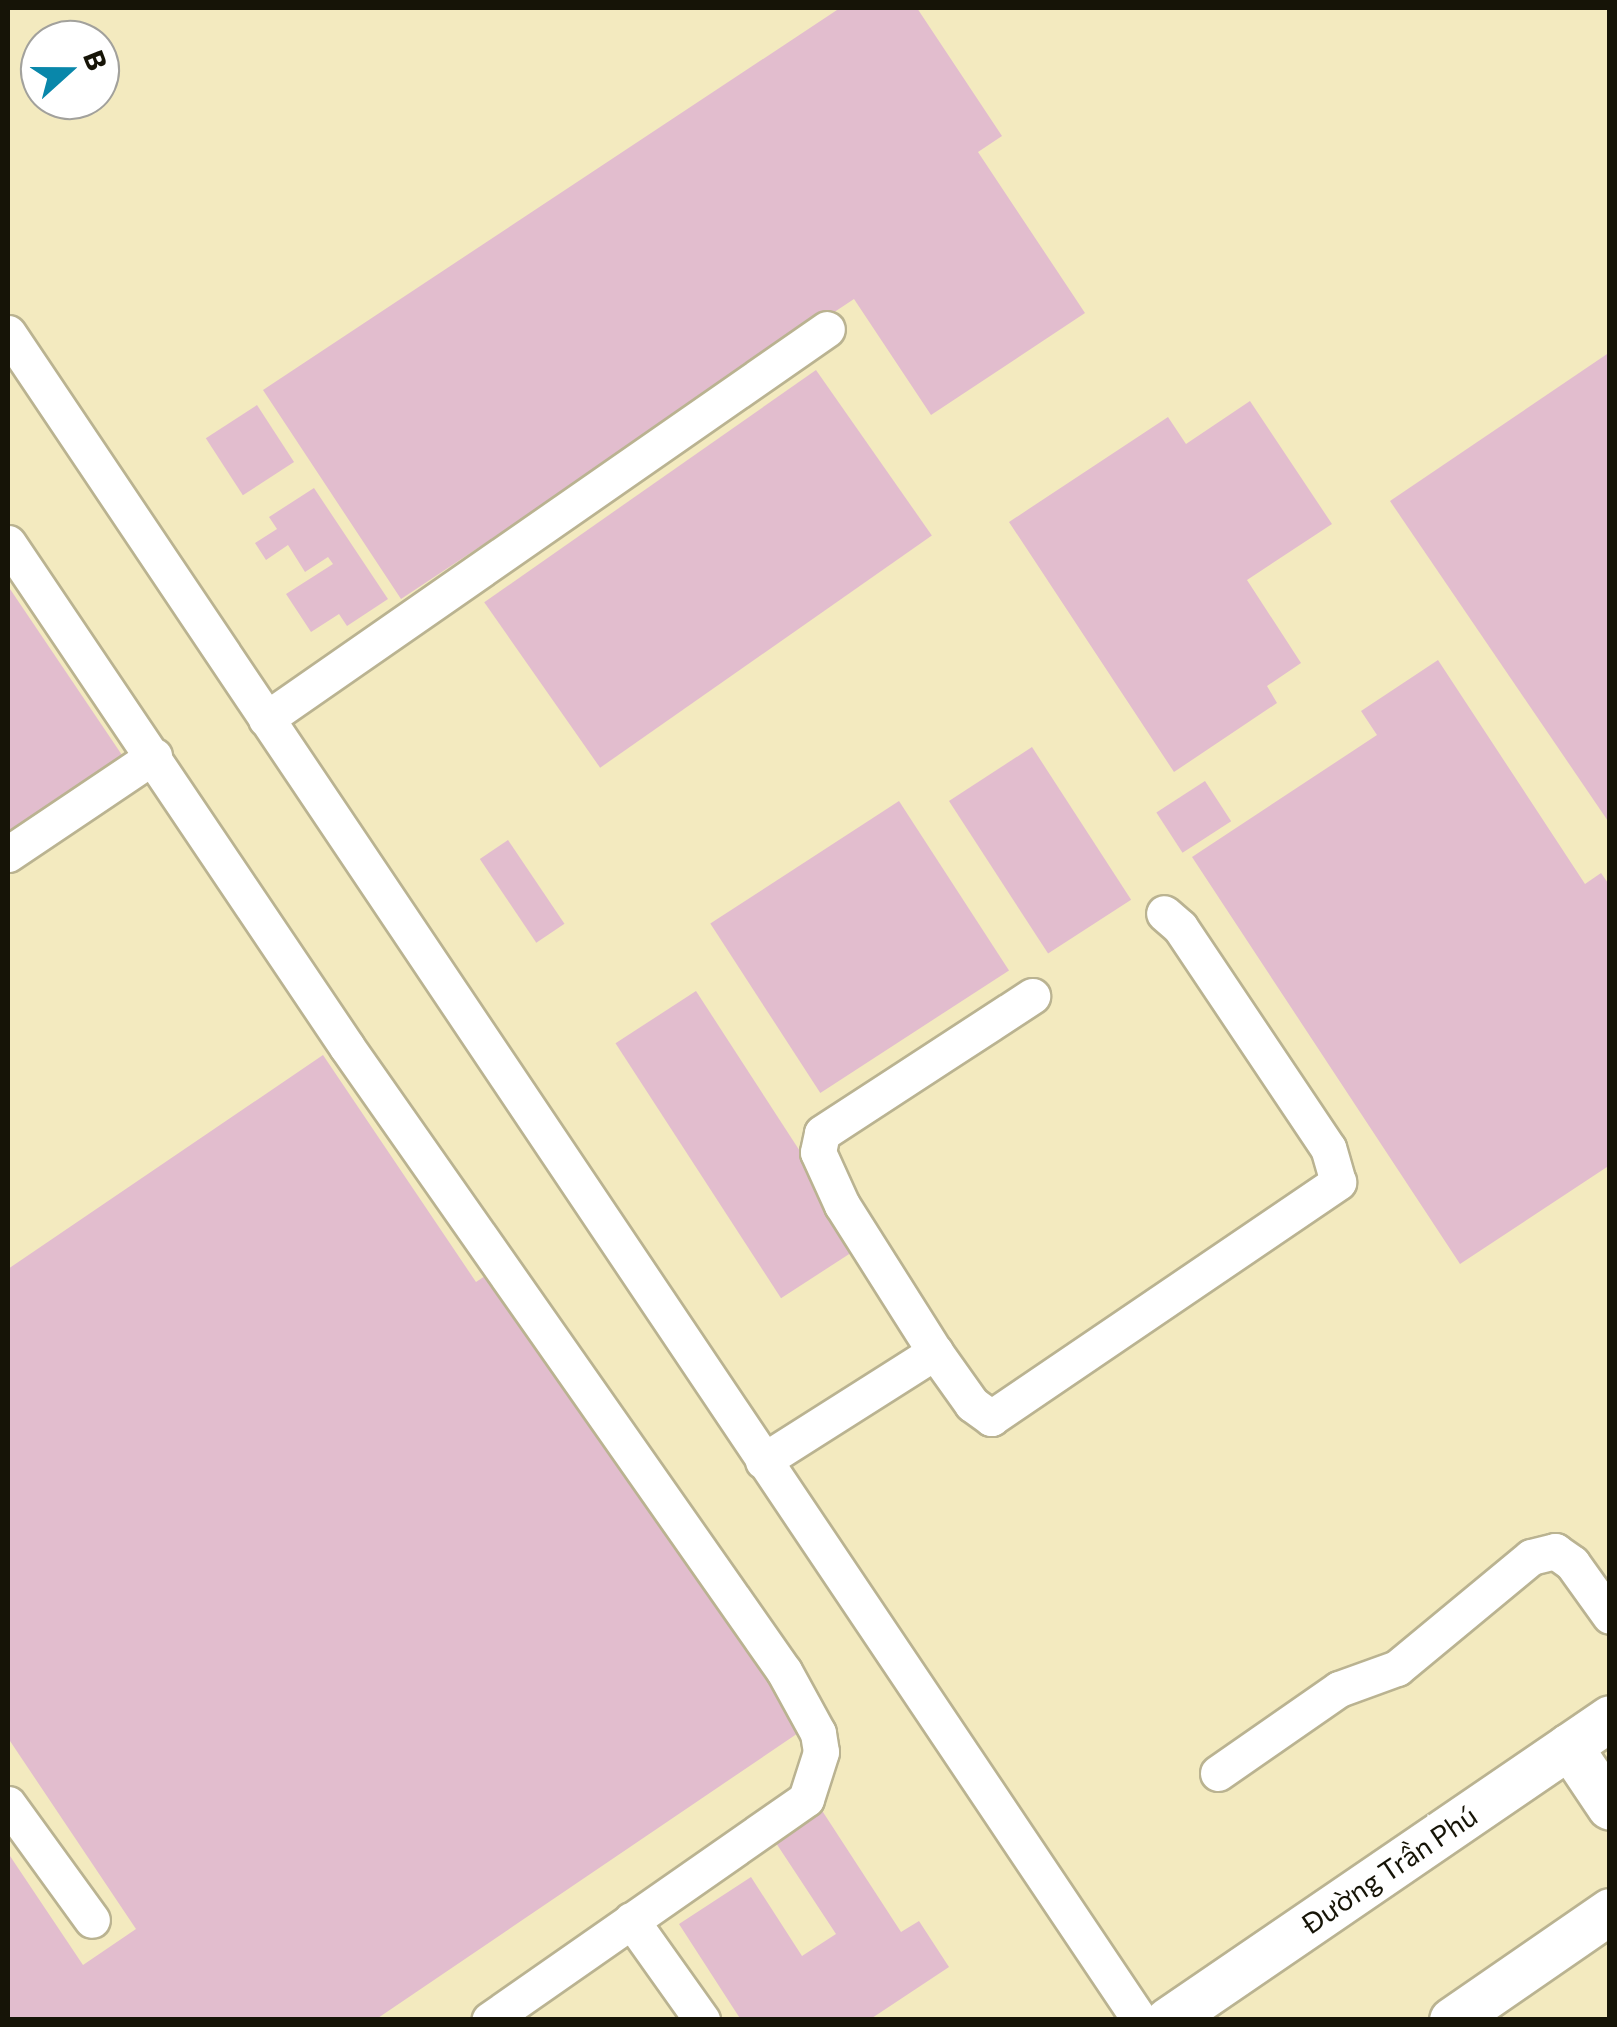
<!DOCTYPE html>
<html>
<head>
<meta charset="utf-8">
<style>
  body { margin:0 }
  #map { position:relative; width:1617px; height:2027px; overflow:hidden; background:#fbf4d0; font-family:Commissioner,sans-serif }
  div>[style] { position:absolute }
  .built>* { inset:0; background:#f3eabf }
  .building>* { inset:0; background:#e2bdce; transform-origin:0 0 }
  .roads { filter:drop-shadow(2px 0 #bab391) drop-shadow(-2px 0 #bab391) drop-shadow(0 2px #bab391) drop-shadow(0 -2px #bab391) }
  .minor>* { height:35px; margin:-17.5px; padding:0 17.5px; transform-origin:17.5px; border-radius:17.5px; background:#fff }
  .major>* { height:45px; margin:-22.5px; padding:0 22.5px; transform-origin:22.5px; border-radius:22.5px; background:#fff }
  span { translate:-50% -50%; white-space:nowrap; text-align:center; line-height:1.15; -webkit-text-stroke:10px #fff; paint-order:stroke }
  .street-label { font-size:28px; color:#161407 }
  .frame { position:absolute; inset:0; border:10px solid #161407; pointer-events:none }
  .north { position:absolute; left:20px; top:20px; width:100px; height:100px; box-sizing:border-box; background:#fff; border:2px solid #a2a19c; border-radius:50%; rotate:69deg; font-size:28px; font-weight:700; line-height:40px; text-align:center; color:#161407 }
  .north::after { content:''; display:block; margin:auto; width:35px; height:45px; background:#0987aa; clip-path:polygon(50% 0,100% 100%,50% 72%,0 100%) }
</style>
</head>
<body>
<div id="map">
  <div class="built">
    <i style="clip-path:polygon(evenodd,8px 8px,1609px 8px,1609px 2019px,8px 2019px,8px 8px,40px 40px,100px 40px,100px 100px,40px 100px,40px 40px)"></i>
  </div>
  <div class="building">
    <i style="clip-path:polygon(840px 8px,917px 8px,1002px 136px,978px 152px,1085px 313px,931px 415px,854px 299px,401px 599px,263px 390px)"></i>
    <i style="clip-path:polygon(1610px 352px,1610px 824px,1390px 501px)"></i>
    <i style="left:816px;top:370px;width:202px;height:405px;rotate:55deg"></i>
    <i style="clip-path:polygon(1250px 401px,1332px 524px,1247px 580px,1301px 663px,1267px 686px,1277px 703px,1174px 772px,1009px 522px,1168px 417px,1186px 444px)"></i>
    <i style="left:257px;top:405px;width:68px;height:61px;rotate:57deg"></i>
    <i style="clip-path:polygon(314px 488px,388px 599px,347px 626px,339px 614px,311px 632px,286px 594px,333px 564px,328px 557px,305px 572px,288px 545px,266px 560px,255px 543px,277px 529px,269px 517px)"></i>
    <i style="clip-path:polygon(8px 586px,124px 758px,8px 838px)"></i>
    <i style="clip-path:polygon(1438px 660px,1585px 884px,1601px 873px,1610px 886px,1610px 1165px,1460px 1264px,1192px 857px,1377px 735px,1361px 711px)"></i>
    <i style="left:1032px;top:747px;width:182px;height:99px;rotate:57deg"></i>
    <i style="left:1205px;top:781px;width:48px;height:58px;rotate:57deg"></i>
    <i style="left:899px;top:801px;width:202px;height:225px;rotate:57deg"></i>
    <i style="left:508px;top:840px;width:101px;height:34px;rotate:56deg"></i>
    <i style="left:696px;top:991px;width:304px;height:96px;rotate:57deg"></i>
    <i style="clip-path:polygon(323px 1055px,476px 1282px,497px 1268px,807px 1727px,375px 2020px,8px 2020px,8px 1853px,83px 1965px,136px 1929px,8px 1738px,8px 1269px)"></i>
    <i style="clip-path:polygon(821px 1809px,901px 1932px,919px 1921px,949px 1967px,869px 2020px,741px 2020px,679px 1924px,751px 1877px,802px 1956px,836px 1934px,774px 1840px)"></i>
  </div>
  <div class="roads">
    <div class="minor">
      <i style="left:8px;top:333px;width:2032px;rotate:56.14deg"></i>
      <i style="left:8px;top:543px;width:607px;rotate:56.07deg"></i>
      <i style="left:347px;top:1047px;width:762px;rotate:55deg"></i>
      <i style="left:784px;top:1671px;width:71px;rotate:61.3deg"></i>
      <i style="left:818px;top:1733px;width:19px;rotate:81deg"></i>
      <i style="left:821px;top:1752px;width:49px;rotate:107.7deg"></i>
      <i style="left:806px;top:1799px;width:386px;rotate:145.1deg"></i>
      <i style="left:266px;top:719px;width:683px;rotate:-34.81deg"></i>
      <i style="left:8px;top:854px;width:176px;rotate:-33.9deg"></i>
      <i style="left:935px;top:1352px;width:174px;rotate:-122.3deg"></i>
      <i style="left:842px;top:1205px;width:58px;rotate:-114.4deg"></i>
      <i style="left:818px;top:1152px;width:19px;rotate:-78deg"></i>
      <i style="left:822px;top:1133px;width:251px;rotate:-33.1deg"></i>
      <i style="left:763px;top:1461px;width:204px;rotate:-32.4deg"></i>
      <i style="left:935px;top:1352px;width:64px;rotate:54.6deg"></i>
      <i style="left:972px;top:1404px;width:24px;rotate:36deg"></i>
      <i style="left:991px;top:1418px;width:420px;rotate:-34.2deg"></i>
      <i style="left:1338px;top:1182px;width:35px;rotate:-106deg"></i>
      <i style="left:1328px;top:1148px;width:266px;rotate:-123.8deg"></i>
      <i style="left:1180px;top:927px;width:21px;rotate:-139deg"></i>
      <i style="left:1218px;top:1773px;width:147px;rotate:-34.8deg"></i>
      <i style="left:1339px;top:1689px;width:62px;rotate:-19.9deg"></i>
      <i style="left:1397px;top:1668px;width:174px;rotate:-39.6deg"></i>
      <i style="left:1531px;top:1557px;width:25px;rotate:-14deg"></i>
      <i style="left:1555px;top:1551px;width:21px;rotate:35deg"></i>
      <i style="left:1572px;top:1563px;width:65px;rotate:54.4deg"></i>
      <i style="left:8px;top:1804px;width:143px;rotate:54.1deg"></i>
      <i style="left:631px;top:1920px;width:123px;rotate:54.6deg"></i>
    </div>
    <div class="major">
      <i style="left:1569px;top:1746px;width:73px;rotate:56.1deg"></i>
      <i style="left:1168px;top:2020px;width:535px;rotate:-34.34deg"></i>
      <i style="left:1452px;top:2020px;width:192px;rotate:-34.6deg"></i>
    </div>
  </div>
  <div class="street-label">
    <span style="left:1389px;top:1869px;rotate:-34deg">Đường Trần Phú</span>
  </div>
  <div class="frame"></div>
  <div class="north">B</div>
</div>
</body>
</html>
